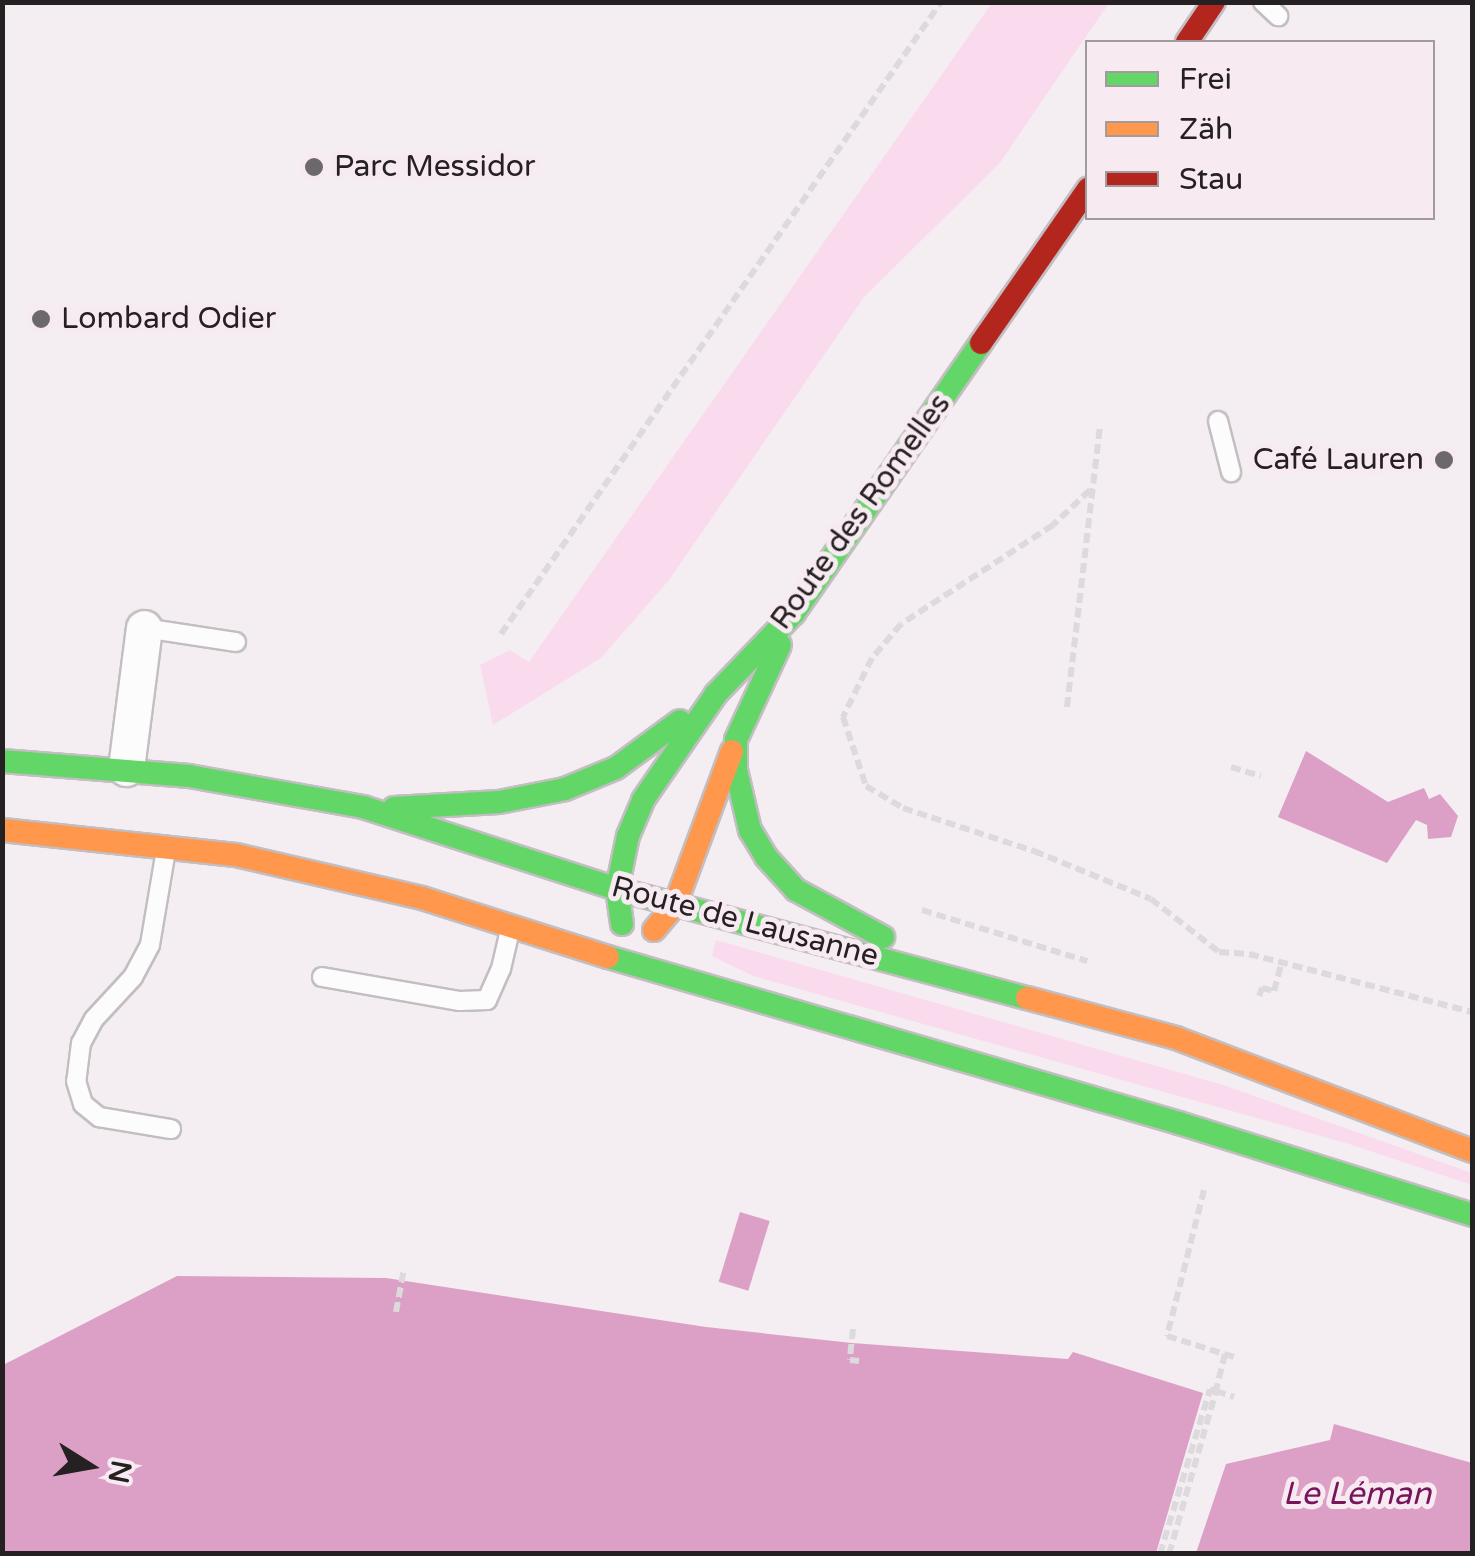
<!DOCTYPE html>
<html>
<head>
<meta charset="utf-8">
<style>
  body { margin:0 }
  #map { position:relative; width:1475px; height:1556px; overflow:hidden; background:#f4edf1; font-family:"Varela Round",sans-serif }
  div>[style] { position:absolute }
  .green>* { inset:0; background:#fadbed }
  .water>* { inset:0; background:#dca0c6; transform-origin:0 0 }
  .path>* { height:6px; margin-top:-3px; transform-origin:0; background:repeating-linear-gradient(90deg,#dcdadc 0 10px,transparent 0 15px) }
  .roads { filter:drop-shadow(2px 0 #c2bec1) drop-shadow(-2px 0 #c2bec1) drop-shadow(0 2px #c2bec1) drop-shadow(0 -2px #c2bec1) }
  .lane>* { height:18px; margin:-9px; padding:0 9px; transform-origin:9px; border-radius:9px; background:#fdfcfd }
  .street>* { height:35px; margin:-17.5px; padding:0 17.5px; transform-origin:17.5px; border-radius:17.5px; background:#fdfcfd }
  .fast>* { height:22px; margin:-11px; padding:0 11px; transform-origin:11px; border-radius:11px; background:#63d668 }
  .slow>* { height:22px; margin:-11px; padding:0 11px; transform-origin:11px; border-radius:11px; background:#ff974d }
  .jam>* { height:22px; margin:-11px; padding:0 11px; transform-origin:11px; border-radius:11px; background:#b3261e }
  .dots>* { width:28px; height:28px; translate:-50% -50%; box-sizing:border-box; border:5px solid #f7eaf1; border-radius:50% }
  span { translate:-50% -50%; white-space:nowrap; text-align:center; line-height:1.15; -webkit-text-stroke:10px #f7eaf1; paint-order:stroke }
  .poi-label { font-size:30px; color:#252123 }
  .left { translate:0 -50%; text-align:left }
  .right { translate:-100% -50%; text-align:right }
  .street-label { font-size:30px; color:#252123 }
  .water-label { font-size:32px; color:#77145b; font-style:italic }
  .frame { position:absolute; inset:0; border:5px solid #252123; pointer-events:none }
  .legend { position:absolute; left:1085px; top:40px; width:350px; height:180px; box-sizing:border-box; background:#f7eaf1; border:2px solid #a39a9f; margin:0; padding:12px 18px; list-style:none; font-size:30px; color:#252123 }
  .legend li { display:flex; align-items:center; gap:20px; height:50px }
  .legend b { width:50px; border:2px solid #a39a9f }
  .north { position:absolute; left:40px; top:1416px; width:100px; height:100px; -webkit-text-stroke:8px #f7eaf1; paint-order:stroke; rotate:101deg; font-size:28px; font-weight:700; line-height:40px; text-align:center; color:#252123 }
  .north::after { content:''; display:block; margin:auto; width:35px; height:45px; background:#252123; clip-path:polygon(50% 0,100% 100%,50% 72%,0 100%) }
</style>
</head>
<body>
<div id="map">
  <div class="green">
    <i style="clip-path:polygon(992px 3px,1109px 3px,999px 164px,864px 297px,669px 580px,601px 658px,493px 725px,480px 665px,510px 650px,529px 662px)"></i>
    <i style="clip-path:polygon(716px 940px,1223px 1085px,1472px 1173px,1472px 1185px,1349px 1144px,753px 976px,712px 956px)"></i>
  </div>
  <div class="water">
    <i style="clip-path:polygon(1306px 751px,1388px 802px,1424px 788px,1429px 799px,1440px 794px,1458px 816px,1451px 837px,1428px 839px,1427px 825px,1416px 820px,1387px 863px,1278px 817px)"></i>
    <i style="left:740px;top:1212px;width:31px;height:73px;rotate:17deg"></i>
    <i style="clip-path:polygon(177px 1276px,386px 1278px,706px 1327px,852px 1343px,1068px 1359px,1073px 1352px,1203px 1393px,1156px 1553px,3px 1553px,3px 1365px)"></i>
    <i style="clip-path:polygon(1334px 1424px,1472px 1463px,1472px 1553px,1196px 1553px,1226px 1464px,1330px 1440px)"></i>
  </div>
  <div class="path">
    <i style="left:1090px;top:490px;width:51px;rotate:136.6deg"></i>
    <i style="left:1053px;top:525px;width:181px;rotate:146.9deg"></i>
    <i style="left:901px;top:624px;width:45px;rotate:130.5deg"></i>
    <i style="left:872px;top:658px;width:66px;rotate:116.2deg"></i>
    <i style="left:843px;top:717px;width:73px;rotate:71.6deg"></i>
    <i style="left:866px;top:786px;width:43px;rotate:30.7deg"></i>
    <i style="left:903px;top:808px;width:138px;rotate:18.2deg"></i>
    <i style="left:1034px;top:851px;width:126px;rotate:22.3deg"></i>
    <i style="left:1151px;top:899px;width:86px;rotate:37.9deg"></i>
    <i style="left:1219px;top:952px;width:30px;rotate:4deg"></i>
    <i style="left:1249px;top:954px;width:230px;rotate:14.6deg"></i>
    <i style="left:501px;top:634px;width:770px;rotate:-55.15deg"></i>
    <i style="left:1067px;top:707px;width:284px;rotate:-83.3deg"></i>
    <i style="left:1231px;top:767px;width:31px;rotate:17deg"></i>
    <i style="left:922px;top:910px;width:173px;rotate:17.2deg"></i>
    <i style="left:1259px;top:996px;width:9px;rotate:-69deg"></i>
    <i style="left:1262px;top:988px;width:12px;rotate:14deg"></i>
    <i style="left:1274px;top:991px;width:30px;rotate:-75deg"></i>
    <i style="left:1204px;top:1190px;width:151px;rotate:104.2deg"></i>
    <i style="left:1167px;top:1336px;width:73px;rotate:17.4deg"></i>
    <i style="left:396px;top:1312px;width:44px;rotate:-79.5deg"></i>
    <i style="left:853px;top:1329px;width:31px;rotate:96deg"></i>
    <i style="left:850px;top:1360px;width:9px;rotate:6deg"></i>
    <i style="left:1225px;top:1354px;width:38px;rotate:104deg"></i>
    <i style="left:1216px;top:1391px;width:19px;rotate:18deg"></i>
    <i style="left:1160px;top:1554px;width:172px;rotate:-73.1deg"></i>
    <i style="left:1210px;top:1389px;width:6px;rotate:18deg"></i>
    <i style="left:1169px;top:1554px;width:170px;rotate:-73.9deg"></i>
  </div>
  <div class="roads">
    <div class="lane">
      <i style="left:1263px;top:2px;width:21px;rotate:43deg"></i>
      <i style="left:1218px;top:421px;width:53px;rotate:75.7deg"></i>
      <i style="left:144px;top:628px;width:93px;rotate:8.7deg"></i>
      <i style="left:166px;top:850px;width:96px;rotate:99.6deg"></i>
      <i style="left:150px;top:945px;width:36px;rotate:118deg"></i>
      <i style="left:133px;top:977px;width:57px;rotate:132.9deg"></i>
      <i style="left:94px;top:1019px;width:27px;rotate:118deg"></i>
      <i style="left:81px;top:1043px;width:38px;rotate:97deg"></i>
      <i style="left:76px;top:1081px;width:24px;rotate:73deg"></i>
      <i style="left:83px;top:1104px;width:21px;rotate:39deg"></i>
      <i style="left:99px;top:1117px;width:73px;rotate:9.5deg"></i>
      <i style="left:322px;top:977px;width:140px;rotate:9.9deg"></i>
      <i style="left:460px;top:1001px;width:27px;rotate:-2deg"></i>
      <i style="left:487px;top:1000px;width:34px;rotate:-66deg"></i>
      <i style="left:501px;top:969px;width:40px;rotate:-77deg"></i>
    </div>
    <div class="street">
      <i style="left:126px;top:768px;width:141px;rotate:-82.7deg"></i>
    </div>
    <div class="fast">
      <i style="left:780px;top:645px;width:105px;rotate:114.9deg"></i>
      <i style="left:736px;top:740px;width:30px;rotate:90deg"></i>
      <i style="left:736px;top:770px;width:62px;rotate:76.9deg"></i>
      <i style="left:750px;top:830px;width:31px;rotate:59deg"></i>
      <i style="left:766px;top:857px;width:45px;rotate:47.7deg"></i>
      <i style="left:796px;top:890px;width:99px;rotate:28.4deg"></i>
      <i style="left:2px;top:761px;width:188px;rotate:4.6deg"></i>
      <i style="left:189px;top:776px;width:177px;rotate:10.1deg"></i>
      <i style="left:363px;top:807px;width:267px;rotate:17.9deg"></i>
      <i style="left:617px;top:889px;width:424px;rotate:14.9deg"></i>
      <i style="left:394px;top:808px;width:105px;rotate:-3.3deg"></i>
      <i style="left:499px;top:802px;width:67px;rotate:-11.1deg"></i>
      <i style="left:565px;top:789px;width:55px;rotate:-22.4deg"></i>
      <i style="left:616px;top:768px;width:79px;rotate:-36.3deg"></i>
      <i style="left:622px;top:924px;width:35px;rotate:-98deg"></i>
      <i style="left:617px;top:889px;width:54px;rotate:-78.3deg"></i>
      <i style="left:628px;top:836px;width:39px;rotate:-67deg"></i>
      <i style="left:643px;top:800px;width:129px;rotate:-55.4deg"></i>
      <i style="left:716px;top:694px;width:112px;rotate:-46.1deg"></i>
      <i style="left:794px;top:613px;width:328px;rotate:-55.3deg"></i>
      <i style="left:608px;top:957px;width:595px;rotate:16.21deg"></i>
      <i style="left:1179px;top:1123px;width:307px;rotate:17.4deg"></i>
    </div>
    <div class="slow">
      <i style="left:2px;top:830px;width:235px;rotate:6.1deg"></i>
      <i style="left:236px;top:855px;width:191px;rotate:13deg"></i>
      <i style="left:422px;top:898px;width:195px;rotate:17.6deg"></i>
      <i style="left:654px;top:930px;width:33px;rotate:-50deg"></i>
      <i style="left:675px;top:905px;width:164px;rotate:-69.7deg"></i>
      <i style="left:1027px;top:998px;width:154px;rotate:15deg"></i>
      <i style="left:1176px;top:1038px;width:317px;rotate:20.9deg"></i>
    </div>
    <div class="jam">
      <i style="left:1187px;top:42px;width:48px;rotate:-56deg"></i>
      <i style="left:981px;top:343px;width:188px;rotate:-55.2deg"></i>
    </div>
  </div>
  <div class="dots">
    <i style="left:314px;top:167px;background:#6d686b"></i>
    <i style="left:41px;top:319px;background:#6d686b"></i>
    <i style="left:1444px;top:460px;background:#6d686b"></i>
  </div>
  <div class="poi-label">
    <span class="left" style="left:334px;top:167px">Parc Messidor</span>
    <span class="left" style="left:61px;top:319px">Lombard Odier</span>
    <span class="right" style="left:1424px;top:460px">Café Lauren</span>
  </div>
  <div class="street-label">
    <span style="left:861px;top:512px;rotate:-54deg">Route des Romelles</span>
    <span style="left:745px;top:922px;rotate:15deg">Route de Lausanne</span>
  </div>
  <div class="water-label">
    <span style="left:1357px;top:1494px">Le Léman</span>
  </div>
  <div class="frame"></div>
  <ul class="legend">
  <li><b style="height:12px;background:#63d668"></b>Frei</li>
  <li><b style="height:12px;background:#ff974d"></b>Zäh</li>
  <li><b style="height:12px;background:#b3261e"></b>Stau</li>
  </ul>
  <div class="north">N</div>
</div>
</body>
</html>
